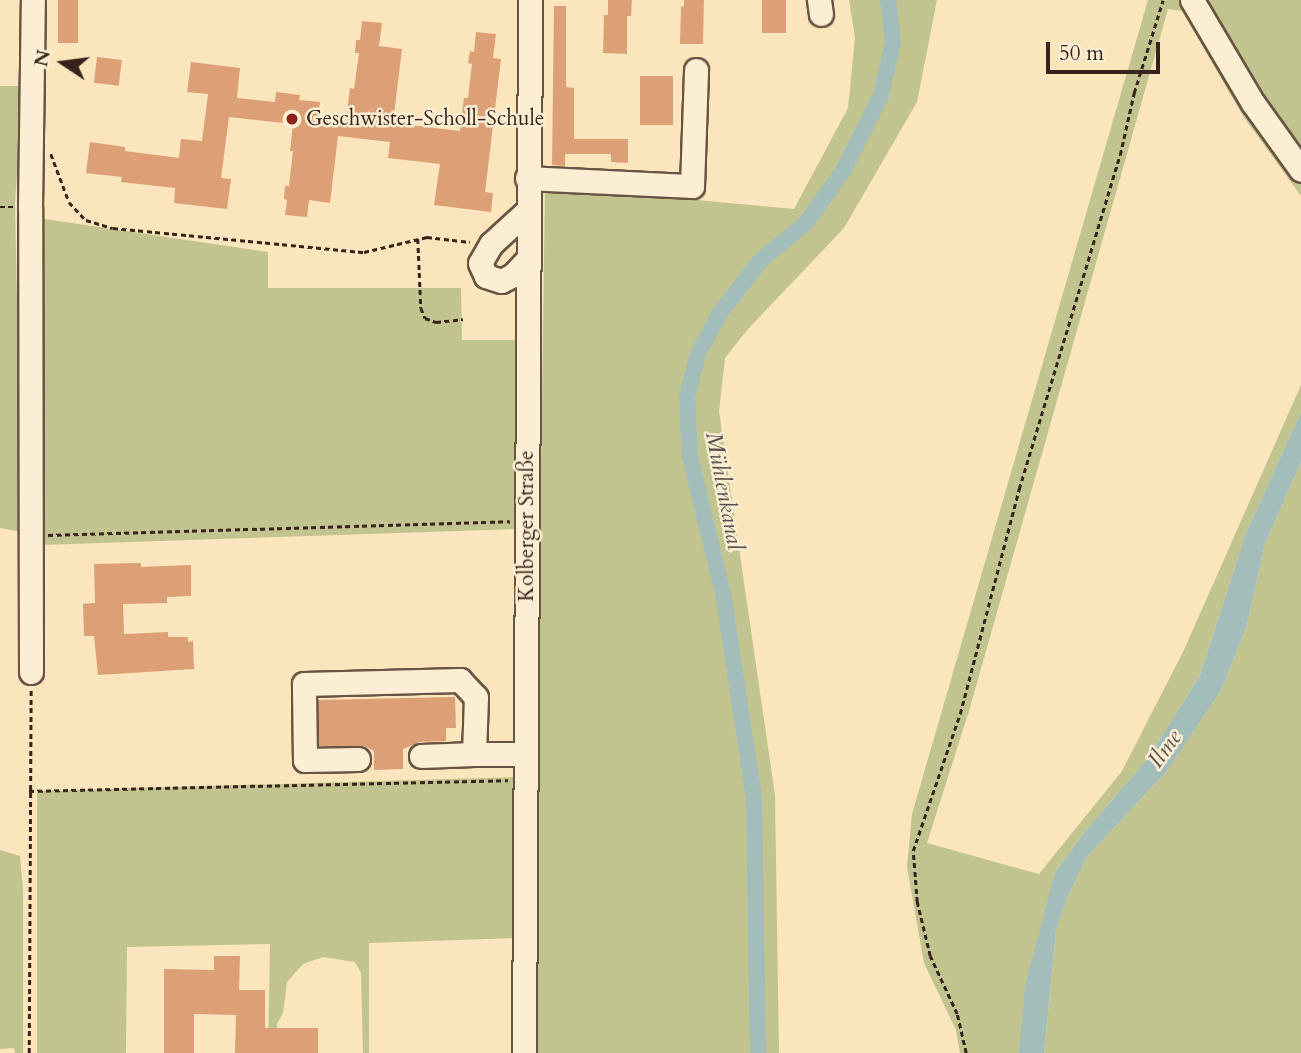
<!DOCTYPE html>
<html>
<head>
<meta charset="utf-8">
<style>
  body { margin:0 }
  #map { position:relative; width:1301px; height:1053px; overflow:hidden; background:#fbe5bc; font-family:Cardo,serif }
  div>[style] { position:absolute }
  .green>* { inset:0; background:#c1c48f }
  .water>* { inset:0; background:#a2bdba }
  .canal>* { height:16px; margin:-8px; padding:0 8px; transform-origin:8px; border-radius:8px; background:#a2bdba }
  .building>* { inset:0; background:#dda076; transform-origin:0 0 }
  .path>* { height:2.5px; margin-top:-1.25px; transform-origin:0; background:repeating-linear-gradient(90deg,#38231c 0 5px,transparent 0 8.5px) }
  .roads { filter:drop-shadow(2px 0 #695444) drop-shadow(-2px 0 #695444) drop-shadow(0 2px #695444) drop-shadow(0 -2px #695444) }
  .minor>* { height:23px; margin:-11.5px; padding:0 11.5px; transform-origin:11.5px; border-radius:11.5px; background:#fceed3 }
  .dots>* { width:19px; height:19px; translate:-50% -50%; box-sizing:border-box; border:4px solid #fceed3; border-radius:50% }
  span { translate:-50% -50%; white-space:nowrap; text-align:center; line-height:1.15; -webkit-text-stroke:5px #fceed3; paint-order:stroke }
  .poi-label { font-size:21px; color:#38231c }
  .left { translate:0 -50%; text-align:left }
  .street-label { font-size:21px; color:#38231c }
  .water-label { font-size:23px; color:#58514b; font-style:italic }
  .north { position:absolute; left:28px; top:28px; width:70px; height:70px; -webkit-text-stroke:5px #fceed3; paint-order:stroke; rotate:283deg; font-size:19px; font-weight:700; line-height:28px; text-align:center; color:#38231c }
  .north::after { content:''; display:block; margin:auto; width:24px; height:32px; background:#38231c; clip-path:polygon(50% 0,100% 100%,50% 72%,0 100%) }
  .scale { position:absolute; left:1046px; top:42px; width:114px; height:32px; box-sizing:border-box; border:4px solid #38231c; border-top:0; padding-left:9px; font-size:21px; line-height:24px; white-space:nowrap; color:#38231c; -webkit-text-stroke:5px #fceed3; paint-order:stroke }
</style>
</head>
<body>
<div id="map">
  <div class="green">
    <i style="clip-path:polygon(849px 0,937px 0,917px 102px,844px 228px,748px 329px,725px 358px,719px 411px,775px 795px,779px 1053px,533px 1053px,545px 186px,794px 209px,848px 108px,855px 38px)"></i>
    <i style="clip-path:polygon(1148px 0,1301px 0,1301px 196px,1243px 116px,1182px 11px,1168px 9px,969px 711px,927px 843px,1039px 874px,1122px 771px,1184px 650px,1301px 385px,1301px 412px,1246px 533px,1200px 675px,1149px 757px,1083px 834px,1055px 873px,1019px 1053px,960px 1053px,956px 1030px,924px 963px,907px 867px,912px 814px)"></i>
    <i style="clip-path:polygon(0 86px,23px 86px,15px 203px,22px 532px,0 528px)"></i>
    <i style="clip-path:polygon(38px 218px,268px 252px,268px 288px,461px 288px,462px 340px,520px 340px,516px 529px,42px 545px)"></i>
    <i style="clip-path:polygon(1301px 462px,1301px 1053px,1044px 1053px,1056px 931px,1067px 898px,1087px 857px,1166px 772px,1221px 691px,1247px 625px,1265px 544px)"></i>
    <i style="clip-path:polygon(515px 777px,516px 938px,369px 943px,369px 1053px,363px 1053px,361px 973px,355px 962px,323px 957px,303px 964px,287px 982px,283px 1013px,277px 1024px,276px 1053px,268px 1053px,270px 944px,127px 947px,126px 1053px,37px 1053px,37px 791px)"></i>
    <i style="clip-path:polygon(0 850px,20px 856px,23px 889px,23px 1053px,15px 1053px,14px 1048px,0 1049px)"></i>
  </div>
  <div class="water">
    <i style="clip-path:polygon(1301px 412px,1301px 462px,1265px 544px,1247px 625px,1221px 691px,1166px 772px,1087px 857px,1067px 898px,1056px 931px,1044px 1053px,1019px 1053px,1025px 986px,1055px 873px,1083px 834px,1149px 757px,1200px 675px,1246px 533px)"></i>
  </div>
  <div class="canal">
    <i style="left:758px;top:1053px;width:255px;rotate:-90.9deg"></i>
    <i style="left:754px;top:798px;width:206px;rotate:-98.6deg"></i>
    <i style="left:723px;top:594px;width:141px;rotate:-103.5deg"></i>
    <i style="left:690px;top:457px;width:61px;rotate:-92.8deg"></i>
    <i style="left:687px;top:396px;width:43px;rotate:-75.3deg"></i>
    <i style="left:698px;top:354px;width:47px;rotate:-61.8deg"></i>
    <i style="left:720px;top:313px;width:67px;rotate:-52.3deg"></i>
    <i style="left:761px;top:260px;width:58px;rotate:-39.4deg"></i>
    <i style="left:806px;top:223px;width:64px;rotate:-54.6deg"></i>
    <i style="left:843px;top:171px;width:85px;rotate:-63.4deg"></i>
    <i style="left:881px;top:95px;width:54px;rotate:-77.2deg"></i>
    <i style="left:893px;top:42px;width:42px;rotate:-96.8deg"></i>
  </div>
  <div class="building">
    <i style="left:58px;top:0;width:20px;height:43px"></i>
    <i style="clip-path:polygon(608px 0,632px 0,631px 16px,627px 16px,627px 54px,603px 53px,604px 15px,608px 15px)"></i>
    <i style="clip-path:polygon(684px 0,704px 0,703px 44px,680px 44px,681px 6px,684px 7px)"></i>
    <i style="left:762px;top:0;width:24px;height:33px"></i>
    <i style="clip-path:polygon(554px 6px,566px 6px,566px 87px,574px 88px,574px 139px,628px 139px,628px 163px,611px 162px,611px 154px,565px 154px,565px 166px,552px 165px)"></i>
    <i style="clip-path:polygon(362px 21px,382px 23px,379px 46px,402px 49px,393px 123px,460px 131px,464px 98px,468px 98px,472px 64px,468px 63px,470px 51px,474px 52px,476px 32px,496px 34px,493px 58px,501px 59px,485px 192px,493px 193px,491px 212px,434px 205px,440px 164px,388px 158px,390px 142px,338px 136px,330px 203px,309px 200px,307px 217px,285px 215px,287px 200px,284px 199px,285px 186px,289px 186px,293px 151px,290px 151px,293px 124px,229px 117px,221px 178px,231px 179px,227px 209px,174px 203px,175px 188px,121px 182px,122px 177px,86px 173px,90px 142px,125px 147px,125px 151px,179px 158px,181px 139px,202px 141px,208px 94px,187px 92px,191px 62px,240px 68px,237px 98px,275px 102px,276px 92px,300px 95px,299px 100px,320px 102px,318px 117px,346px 121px,350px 88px,354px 89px,359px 53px,355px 53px,356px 40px,360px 40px)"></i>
    <i style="left:97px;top:57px;width:25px;height:26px;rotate:7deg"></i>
    <i style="left:640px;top:76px;width:33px;height:49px"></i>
    <i style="clip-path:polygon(141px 563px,141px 567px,191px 565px,191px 596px,167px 597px,167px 603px,123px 604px,124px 634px,168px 632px,168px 637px,188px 637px,188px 642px,193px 641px,194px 669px,98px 675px,94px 636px,84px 636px,83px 604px,95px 603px,94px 564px)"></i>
    <i style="clip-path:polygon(455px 697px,456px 728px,446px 728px,446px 741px,420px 742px,403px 749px,403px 769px,374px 770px,374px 751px,364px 746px,319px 746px,318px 700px)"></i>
    <i style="clip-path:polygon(214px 956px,240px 956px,239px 990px,265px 990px,265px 1028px,318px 1028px,318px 1053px,235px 1053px,236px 1015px,194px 1014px,194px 1053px,164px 1053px,164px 969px,214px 970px)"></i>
  </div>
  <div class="path">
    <i style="left:51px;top:154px;width:51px;rotate:69.4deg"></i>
    <i style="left:69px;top:202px;width:25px;rotate:47deg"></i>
    <i style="left:86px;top:220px;width:28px;rotate:17deg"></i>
    <i style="left:113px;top:228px;width:252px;rotate:5.5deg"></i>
    <i style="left:364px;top:252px;width:65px;rotate:-13.4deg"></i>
    <i style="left:427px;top:237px;width:43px;rotate:6.6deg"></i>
    <i style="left:0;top:207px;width:13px"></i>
    <i style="left:418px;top:239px;width:69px;rotate:87.5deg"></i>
    <i style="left:421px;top:308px;width:11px;rotate:68deg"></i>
    <i style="left:425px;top:318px;width:12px;rotate:20deg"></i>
    <i style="left:436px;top:322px;width:27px;rotate:-6deg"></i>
    <i style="left:48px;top:535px;width:462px;rotate:-1.7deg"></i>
    <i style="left:29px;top:791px;width:479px;rotate:-1.3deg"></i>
    <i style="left:29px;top:1053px;width:363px;rotate:-89.7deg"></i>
    <i style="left:966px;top:1053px;width:40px;rotate:-103deg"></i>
    <i style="left:957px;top:1014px;width:64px;rotate:-115deg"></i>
    <i style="left:930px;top:956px;width:56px;rotate:-103.5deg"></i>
    <i style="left:917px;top:902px;width:51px;rotate:-94.5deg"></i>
    <i style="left:913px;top:851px;width:145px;rotate:-71.1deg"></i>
    <i style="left:960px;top:714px;width:233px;rotate:-75.3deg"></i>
    <i style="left:1019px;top:489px;width:349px;rotate:-73.2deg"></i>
    <i style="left:1120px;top:155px;width:64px;rotate:-77.3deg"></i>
    <i style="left:1134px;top:93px;width:97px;rotate:-72.7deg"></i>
  </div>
  <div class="roads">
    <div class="minor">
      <i style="left:819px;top:0;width:14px;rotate:82deg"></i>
      <i style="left:1192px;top:0;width:120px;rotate:59.4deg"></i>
      <i style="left:1253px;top:103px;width:82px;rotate:54.4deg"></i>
      <i style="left:527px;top:178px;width:165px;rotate:2.8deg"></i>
      <i style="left:692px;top:186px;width:116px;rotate:-88deg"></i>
      <i style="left:527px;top:260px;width:21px;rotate:133deg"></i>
      <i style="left:513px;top:275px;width:13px;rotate:153deg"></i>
      <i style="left:501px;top:281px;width:16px;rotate:-162deg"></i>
      <i style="left:486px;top:276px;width:14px;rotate:-115deg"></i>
      <i style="left:480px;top:263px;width:22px;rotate:-60deg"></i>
      <i style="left:491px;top:244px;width:49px;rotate:-42.5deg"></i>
      <i style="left:31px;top:672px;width:465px;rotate:-90.1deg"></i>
      <i style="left:30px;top:207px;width:207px;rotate:-89.2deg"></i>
      <i style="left:421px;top:756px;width:53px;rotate:-2.2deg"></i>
      <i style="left:358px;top:759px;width:53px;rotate:178.9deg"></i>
      <i style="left:305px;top:760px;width:76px;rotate:-90.8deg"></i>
      <i style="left:304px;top:684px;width:156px;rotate:-1.5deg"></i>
      <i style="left:460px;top:680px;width:23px;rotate:47deg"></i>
      <i style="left:476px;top:697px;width:57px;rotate:92deg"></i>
      <i style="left:474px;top:754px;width:50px"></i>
      <i style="left:524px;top:1053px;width:1053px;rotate:-89.67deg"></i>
    </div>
  </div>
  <div class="dots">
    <i style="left:292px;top:119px;background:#8f2418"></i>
  </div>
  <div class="poi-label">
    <span class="left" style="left:306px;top:119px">Geschwister-Scholl-Schule</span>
  </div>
  <div class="street-label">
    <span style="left:527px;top:526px;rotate:-90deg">Kolberger Straße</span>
  </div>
  <div class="water-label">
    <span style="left:724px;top:491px;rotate:79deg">Mühlenkanal</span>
    <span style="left:1165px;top:749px;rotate:-54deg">Ilme</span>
  </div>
  <div class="north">N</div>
  <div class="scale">50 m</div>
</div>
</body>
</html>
